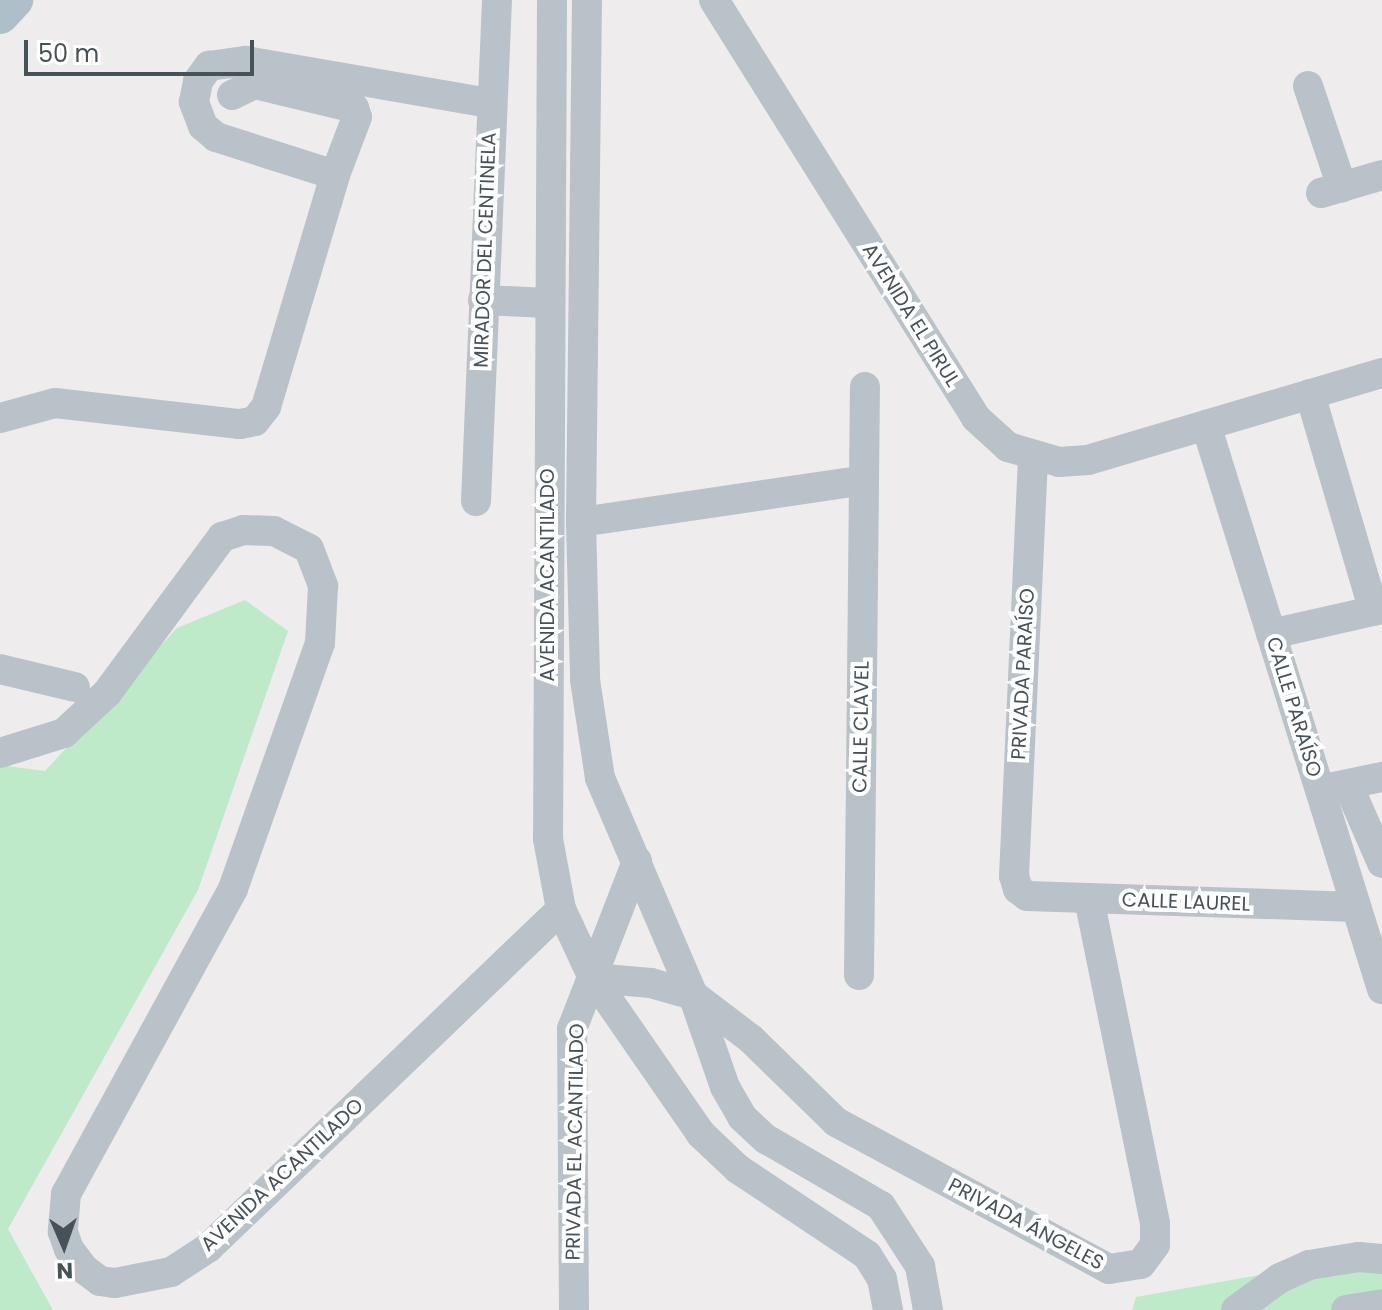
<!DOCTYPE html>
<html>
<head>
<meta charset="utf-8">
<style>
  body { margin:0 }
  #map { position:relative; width:1382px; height:1310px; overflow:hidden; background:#efeced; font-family:Poppins,sans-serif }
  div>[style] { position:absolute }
  .green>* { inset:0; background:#beeaca }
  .minor>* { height:30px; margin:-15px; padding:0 15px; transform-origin:15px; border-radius:15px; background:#b9c2c8 }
  .major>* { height:38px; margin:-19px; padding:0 19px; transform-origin:19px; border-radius:19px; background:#aebfc9 }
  span { translate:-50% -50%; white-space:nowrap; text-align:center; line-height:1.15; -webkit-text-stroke:8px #fff; paint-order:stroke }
  .street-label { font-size:20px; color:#475158 }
  .north { position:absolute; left:24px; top:1206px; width:80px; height:80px; -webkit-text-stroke:6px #fff; paint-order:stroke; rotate:178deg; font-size:22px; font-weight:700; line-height:32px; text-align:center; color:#475158 }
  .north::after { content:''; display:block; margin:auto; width:28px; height:36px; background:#475158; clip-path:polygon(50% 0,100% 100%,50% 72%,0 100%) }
  .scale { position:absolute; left:24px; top:40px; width:230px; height:36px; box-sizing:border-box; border:4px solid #475158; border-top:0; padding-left:10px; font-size:24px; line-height:28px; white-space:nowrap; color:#475158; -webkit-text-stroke:6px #fff; paint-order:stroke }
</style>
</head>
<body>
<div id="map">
  <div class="green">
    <i style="clip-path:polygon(245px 600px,288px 631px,198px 890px,8px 1229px,53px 1310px,0 1310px,0 765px,45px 771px,177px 628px)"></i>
    <i style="clip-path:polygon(1382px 1253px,1382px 1310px,1132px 1310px,1136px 1297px)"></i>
  </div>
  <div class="minor">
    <i style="left:552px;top:0;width:839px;rotate:90.27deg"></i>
    <i style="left:548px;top:839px;width:71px;rotate:79.5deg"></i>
    <i style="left:561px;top:909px;width:76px;rotate:65.1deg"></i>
    <i style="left:593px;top:978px;width:190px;rotate:55.3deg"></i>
    <i style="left:701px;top:1134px;width:51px;rotate:43.4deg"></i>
    <i style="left:738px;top:1169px;width:155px;rotate:33.7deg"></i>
    <i style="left:867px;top:1255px;width:28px;rotate:58deg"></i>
    <i style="left:882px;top:1279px;width:32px;rotate:79deg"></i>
    <i style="left:587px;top:0;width:522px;rotate:90.66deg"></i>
    <i style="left:581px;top:522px;width:158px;rotate:88.5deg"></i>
    <i style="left:585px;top:680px;width:99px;rotate:81.3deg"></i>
    <i style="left:600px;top:778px;width:236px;rotate:66.8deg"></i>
    <i style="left:693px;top:995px;width:97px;rotate:70.8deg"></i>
    <i style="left:725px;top:1087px;width:34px;rotate:60deg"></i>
    <i style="left:742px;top:1117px;width:33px;rotate:43deg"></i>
    <i style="left:766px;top:1139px;width:133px;rotate:30.2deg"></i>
    <i style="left:881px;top:1206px;width:72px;rotate:57deg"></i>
    <i style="left:920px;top:1266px;width:45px;rotate:79.7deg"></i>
    <i style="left:714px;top:0;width:493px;rotate:57.9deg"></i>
    <i style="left:976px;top:418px;width:43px;rotate:42.2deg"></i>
    <i style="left:1008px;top:447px;width:53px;rotate:16.4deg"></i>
    <i style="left:1059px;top:462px;width:29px;rotate:-4deg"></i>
    <i style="left:1088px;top:460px;width:307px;rotate:-16.5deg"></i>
    <i style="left:1308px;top:86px;width:107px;rotate:71.4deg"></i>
    <i style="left:232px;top:95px;width:25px;rotate:-26deg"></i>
    <i style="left:255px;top:84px;width:102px;rotate:13.6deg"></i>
    <i style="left:354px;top:108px;width:9px;rotate:72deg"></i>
    <i style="left:357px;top:117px;width:62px;rotate:110.8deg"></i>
    <i style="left:1321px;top:193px;width:64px;rotate:-16.4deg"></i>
    <i style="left:483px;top:300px;width:65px;rotate:2.6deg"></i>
    <i style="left:1310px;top:394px;width:226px;rotate:73.6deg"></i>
    <i style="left:0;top:418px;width:57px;rotate:-15.3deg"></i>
    <i style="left:55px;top:403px;width:186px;rotate:6.5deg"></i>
    <i style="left:240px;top:424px;width:15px;rotate:-11deg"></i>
    <i style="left:255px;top:421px;width:18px;rotate:-52deg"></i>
    <i style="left:266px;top:407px;width:242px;rotate:-73.4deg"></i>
    <i style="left:335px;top:175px;width:125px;rotate:-162.3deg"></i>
    <i style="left:216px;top:137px;width:17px;rotate:-140deg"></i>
    <i style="left:203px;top:126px;width:26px;rotate:-111deg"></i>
    <i style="left:194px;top:102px;width:21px;rotate:-79deg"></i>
    <i style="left:198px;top:81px;width:19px;rotate:-54deg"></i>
    <i style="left:209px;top:66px;width:37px;rotate:-8deg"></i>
    <i style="left:246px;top:61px;width:248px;rotate:9.8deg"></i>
    <i style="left:1206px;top:425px;width:591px;rotate:72.67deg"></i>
    <i style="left:1033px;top:458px;width:418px;rotate:92.6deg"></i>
    <i style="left:1014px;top:876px;width:14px;rotate:73deg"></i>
    <i style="left:1018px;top:889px;width:11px;rotate:38deg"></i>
    <i style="left:1027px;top:896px;width:329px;rotate:1.9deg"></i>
    <i style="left:476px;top:501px;width:501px;rotate:-87.6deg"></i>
    <i style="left:581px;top:522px;width:286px;rotate:-8.4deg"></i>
    <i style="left:1271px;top:634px;width:114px;rotate:-12.7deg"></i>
    <i style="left:0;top:669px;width:77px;rotate:13.5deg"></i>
    <i style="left:0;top:753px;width:67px;rotate:-17.4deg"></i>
    <i style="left:64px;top:733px;width:59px;rotate:-42.9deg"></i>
    <i style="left:107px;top:693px;width:194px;rotate:-53.6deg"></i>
    <i style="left:222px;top:537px;width:22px;rotate:-18deg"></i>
    <i style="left:243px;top:530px;width:31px;rotate:2deg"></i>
    <i style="left:274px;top:531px;width:39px;rotate:27deg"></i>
    <i style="left:309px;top:549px;width:40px;rotate:69deg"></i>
    <i style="left:323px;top:586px;width:57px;rotate:93deg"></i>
    <i style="left:320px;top:643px;width:261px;rotate:109.5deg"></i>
    <i style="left:233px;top:889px;width:348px;rotate:118.7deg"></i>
    <i style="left:66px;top:1194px;width:38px;rotate:95deg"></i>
    <i style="left:63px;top:1232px;width:18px;rotate:71deg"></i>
    <i style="left:69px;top:1249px;width:25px;rotate:53deg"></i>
    <i style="left:84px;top:1269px;width:20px;rotate:37deg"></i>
    <i style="left:100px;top:1281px;width:15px;rotate:8deg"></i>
    <i style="left:115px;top:1283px;width:57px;rotate:-11.1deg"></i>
    <i style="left:171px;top:1272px;width:44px;rotate:-33deg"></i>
    <i style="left:208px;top:1248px;width:489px;rotate:-43.8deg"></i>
    <i style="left:1348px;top:785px;width:85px;rotate:66.4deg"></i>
    <i style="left:1329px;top:788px;width:54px;rotate:-11.7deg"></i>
    <i style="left:859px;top:975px;width:588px;rotate:-89.42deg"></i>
    <i style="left:593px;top:978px;width:58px;rotate:4.9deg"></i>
    <i style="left:651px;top:983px;width:44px;rotate:15.9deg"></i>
    <i style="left:693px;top:995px;width:73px;rotate:37.2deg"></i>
    <i style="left:751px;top:1039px;width:119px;rotate:44.3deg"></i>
    <i style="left:836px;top:1122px;width:310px;rotate:28.3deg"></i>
    <i style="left:1109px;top:1269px;width:32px;rotate:-9deg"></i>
    <i style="left:1141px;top:1264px;width:24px;rotate:-54deg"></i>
    <i style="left:1155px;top:1245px;width:22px;rotate:-90deg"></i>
    <i style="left:1155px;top:1223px;width:331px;rotate:-101.5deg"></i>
    <i style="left:574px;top:1310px;width:281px;rotate:-90.4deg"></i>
    <i style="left:572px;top:1029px;width:180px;rotate:-68.8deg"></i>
    <i style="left:1236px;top:1310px;width:54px;rotate:-36deg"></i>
    <i style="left:1280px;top:1278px;width:32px;rotate:-24deg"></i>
    <i style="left:1309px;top:1265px;width:51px;rotate:-9.1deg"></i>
    <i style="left:1359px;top:1257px;width:23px;rotate:5deg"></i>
    <i style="left:1346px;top:1310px;width:36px;rotate:-9deg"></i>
  </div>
  <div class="major">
    <i style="left:0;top:15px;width:21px;rotate:-47deg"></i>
  </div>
  <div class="street-label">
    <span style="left:485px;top:250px;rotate:-88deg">MIRADOR DEL CENTINELA</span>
    <span style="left:911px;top:315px;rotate:58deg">AVENIDA EL PIRUL</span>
    <span style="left:547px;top:575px;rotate:-90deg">AVENIDA ACANTILADO</span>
    <span style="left:1023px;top:674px;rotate:-87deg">PRIVADA PARAÍSO</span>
    <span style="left:1294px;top:707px;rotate:73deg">CALLE PARAÍSO</span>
    <span style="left:861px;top:727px;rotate:-89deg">CALLE CLAVEL</span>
    <span style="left:1186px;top:902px;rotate:2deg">CALLE LAUREL</span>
    <span style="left:575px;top:1142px;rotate:-89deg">PRIVADA EL ACANTILADO</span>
    <span style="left:282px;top:1175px;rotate:-43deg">AVENIDA ACANTILADO</span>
    <span style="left:1026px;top:1224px;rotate:28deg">PRIVADA ÁNGELES</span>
  </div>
  <div class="north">N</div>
  <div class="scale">50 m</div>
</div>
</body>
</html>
